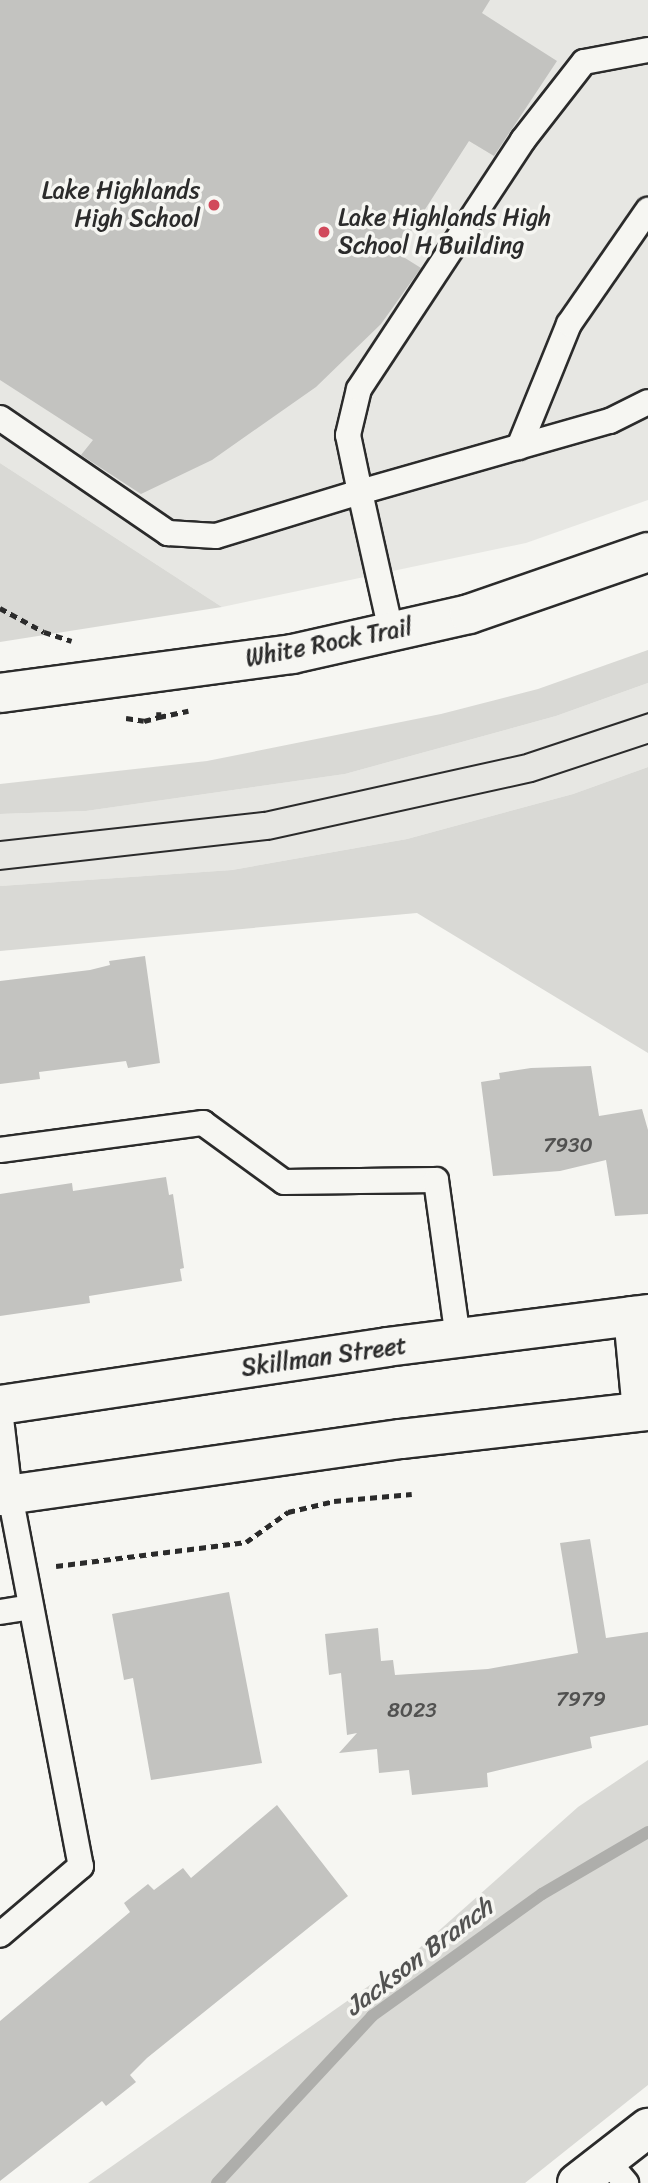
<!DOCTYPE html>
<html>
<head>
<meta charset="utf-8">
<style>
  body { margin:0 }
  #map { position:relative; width:648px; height:2183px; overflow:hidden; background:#f6f6f2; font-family:Sriracha,sans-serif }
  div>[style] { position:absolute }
  .built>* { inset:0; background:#e7e7e3 }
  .green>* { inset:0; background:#d9d9d5 }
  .stream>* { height:12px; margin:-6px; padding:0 6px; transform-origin:6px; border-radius:6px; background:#aeaeab }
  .building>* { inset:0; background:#c3c3c0 }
  .path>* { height:4.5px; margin-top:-2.25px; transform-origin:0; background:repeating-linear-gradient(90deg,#2b2b2b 0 7px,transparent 0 12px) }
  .roads { filter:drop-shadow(2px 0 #2b2b2b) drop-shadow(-2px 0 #2b2b2b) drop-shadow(0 2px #2b2b2b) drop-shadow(0 -2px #2b2b2b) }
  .lane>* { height:24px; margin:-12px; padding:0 12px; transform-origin:12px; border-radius:12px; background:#f6f6f2 }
  .street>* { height:38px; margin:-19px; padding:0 19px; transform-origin:19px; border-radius:19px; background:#f6f6f2 }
  .secondary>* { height:38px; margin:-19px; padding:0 19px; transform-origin:19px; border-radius:19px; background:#f6f6f2 }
  .tram>* { height:2px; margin:-1px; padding:0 1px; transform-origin:1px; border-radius:1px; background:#2b2b2b }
  .dots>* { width:19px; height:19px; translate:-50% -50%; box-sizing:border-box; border:4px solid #f6f6f2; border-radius:50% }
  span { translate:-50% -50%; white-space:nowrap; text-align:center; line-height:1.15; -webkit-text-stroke:7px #f6f6f2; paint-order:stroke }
  .number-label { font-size:21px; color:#515150 }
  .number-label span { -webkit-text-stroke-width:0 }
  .poi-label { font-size:24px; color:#2b2b2b }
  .right { translate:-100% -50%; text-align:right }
  .left { translate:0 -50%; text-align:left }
  .street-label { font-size:24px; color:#2b2b2b }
  .water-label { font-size:26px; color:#525251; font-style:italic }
</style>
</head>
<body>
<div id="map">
  <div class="built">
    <i style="clip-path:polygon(0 0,648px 0,648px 500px,526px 543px,222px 607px,0 463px)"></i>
    <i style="clip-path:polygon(648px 683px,648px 767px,573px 794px,407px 839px,232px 870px,0 886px,0 814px,86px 811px,345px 774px,556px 716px)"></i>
  </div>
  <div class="green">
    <i style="clip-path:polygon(0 463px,222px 607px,0 642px)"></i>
    <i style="clip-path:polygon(648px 650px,648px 683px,556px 716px,345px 774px,86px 811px,0 814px,0 784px,207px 761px,441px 714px,538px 689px)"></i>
    <i style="clip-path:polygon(648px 767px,648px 1053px,417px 913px,0 951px,0 886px,232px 870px,407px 839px,573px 794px)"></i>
    <i style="clip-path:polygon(648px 1760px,648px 2085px,525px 2183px,88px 2183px,407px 1959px,578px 1807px)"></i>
  </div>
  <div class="stream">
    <i style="left:217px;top:2183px;width:228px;rotate:-47.1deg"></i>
    <i style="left:372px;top:2016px;width:209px;rotate:-35.7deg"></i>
    <i style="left:542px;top:1894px;width:123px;rotate:-30.3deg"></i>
  </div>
  <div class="building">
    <i style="clip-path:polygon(0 0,490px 0,482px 13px,557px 61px,494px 156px,469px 141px,397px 253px,421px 268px,381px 324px,316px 387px,212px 460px,141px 494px,81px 455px,93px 440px,0 380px)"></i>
    <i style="clip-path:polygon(145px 956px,160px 1063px,128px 1068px,126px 1061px,39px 1072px,40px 1079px,0 1084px,0 981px,90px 970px,110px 965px,109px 961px)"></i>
    <i style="clip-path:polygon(591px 1066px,599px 1116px,642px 1109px,648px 1130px,648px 1214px,615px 1216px,606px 1160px,560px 1171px,493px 1176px,481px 1082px,500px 1079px,499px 1073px,531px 1068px)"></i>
    <i style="clip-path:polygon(166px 1177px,169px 1195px,173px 1194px,184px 1268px,180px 1269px,182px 1281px,89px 1296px,90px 1303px,0 1316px,0 1194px,72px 1183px,73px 1191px)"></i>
    <i style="clip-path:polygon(590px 1539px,606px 1638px,648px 1632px,648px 1725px,590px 1737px,592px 1748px,487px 1773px,488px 1787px,412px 1795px,409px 1770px,379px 1773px,377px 1749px,339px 1753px,357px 1733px,347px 1735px,341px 1673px,329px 1675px,325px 1634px,378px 1628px,381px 1661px,393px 1660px,395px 1675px,488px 1669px,578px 1653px,560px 1543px)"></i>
    <i style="clip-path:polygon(229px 1592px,262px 1763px,151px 1780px,133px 1678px,124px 1680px,112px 1614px)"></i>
    <i style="clip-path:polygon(277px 1805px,348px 1896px,147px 2058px,130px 2075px,136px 2082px,106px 2106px,102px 2101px,0 2181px,0 2021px,130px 1912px,124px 1903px,148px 1884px,154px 1890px,183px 1868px,191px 1878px)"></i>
  </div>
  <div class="path">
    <i style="left:0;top:608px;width:50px;rotate:28.6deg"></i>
    <i style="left:44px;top:632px;width:29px;rotate:18deg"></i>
    <i style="left:159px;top:712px;width:5px;rotate:90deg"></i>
    <i style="left:159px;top:717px;width:30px;rotate:-12deg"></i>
    <i style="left:126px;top:718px;width:18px;rotate:9deg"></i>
    <i style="left:144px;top:721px;width:16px;rotate:-15deg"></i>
    <i style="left:56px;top:1566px;width:192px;rotate:-7.2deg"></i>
    <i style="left:246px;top:1542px;width:52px;rotate:-35.5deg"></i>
    <i style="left:288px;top:1512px;width:47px;rotate:-13.4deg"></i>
    <i style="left:334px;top:1501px;width:78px;rotate:-5.1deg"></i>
  </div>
  <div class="roads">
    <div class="lane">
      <i style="left:0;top:418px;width:204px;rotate:34.4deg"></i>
      <i style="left:168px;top:533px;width:48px;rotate:3.6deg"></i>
      <i style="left:216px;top:536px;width:151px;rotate:-17deg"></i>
      <i style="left:360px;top:492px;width:58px;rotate:-101.9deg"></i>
      <i style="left:348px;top:435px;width:47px;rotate:-76.6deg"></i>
      <i style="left:359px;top:389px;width:298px;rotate:-56.6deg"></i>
      <i style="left:523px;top:140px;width:99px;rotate:-52deg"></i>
      <i style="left:584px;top:62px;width:65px;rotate:-10.6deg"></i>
      <i style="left:519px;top:447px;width:133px;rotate:-67.9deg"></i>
      <i style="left:569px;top:324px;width:139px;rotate:-55.3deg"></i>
      <i style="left:391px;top:631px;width:142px;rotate:-102.6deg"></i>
      <i style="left:360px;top:492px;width:260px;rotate:-15.9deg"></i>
      <i style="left:610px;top:421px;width:42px;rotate:-26.6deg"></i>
      <i style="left:0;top:1150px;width:205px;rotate:-7.6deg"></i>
      <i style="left:203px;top:1123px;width:100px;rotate:36.1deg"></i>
      <i style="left:284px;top:1182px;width:152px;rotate:-0.8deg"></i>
      <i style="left:436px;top:1180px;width:160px;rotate:82.1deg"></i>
      <i style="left:0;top:1410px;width:86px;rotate:83.3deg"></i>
      <i style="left:10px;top:1495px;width:378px;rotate:79.2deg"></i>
      <i style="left:81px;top:1866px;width:106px;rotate:139.6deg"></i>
      <i style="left:0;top:1612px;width:31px;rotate:-9deg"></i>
      <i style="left:605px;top:2158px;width:33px;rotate:50deg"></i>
    </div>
    <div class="street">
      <i style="left:577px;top:2183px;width:90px;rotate:-37.8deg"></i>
    </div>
    <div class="secondary">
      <i style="left:0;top:693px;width:295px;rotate:-7.6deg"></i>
      <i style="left:292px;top:654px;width:181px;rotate:-12.7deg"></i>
      <i style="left:469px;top:614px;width:189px;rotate:-19.1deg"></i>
      <i style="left:633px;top:1316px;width:95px;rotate:84.6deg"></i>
      <i style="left:0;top:1405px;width:391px;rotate:-8.5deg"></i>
      <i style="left:387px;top:1347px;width:263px;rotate:-7.2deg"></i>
      <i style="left:0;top:1496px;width:405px;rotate:-8.1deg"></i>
      <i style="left:401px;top:1439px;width:249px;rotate:-6.5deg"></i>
    </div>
  </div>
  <div class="tram">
    <i style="left:0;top:841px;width:266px;rotate:-6.3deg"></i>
    <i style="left:264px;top:812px;width:267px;rotate:-12.5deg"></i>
    <i style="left:525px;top:754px;width:130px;rotate:-18.4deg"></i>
    <i style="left:0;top:870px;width:271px;rotate:-6.4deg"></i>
    <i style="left:269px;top:840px;width:270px;rotate:-12.4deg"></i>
    <i style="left:533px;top:782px;width:121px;rotate:-18.3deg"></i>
  </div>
  <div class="dots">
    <i style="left:214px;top:205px;background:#d1495b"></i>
    <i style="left:324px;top:232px;background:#d1495b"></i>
  </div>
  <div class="number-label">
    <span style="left:568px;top:1145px">7930</span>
    <span style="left:581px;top:1699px">7979</span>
    <span style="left:412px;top:1710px">8023</span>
  </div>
  <div class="poi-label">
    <span class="right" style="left:200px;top:205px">Lake Highlands<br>High School</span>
    <span class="left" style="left:338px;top:232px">Lake Highlands High<br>School H Building</span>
  </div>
  <div class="street-label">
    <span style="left:329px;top:643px;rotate:-11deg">White Rock Trail</span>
    <span style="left:324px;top:1357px;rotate:-8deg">Skillman Street</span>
  </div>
  <div class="water-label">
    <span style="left:419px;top:1957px;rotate:-37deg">Jackson Branch</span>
  </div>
</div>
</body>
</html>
